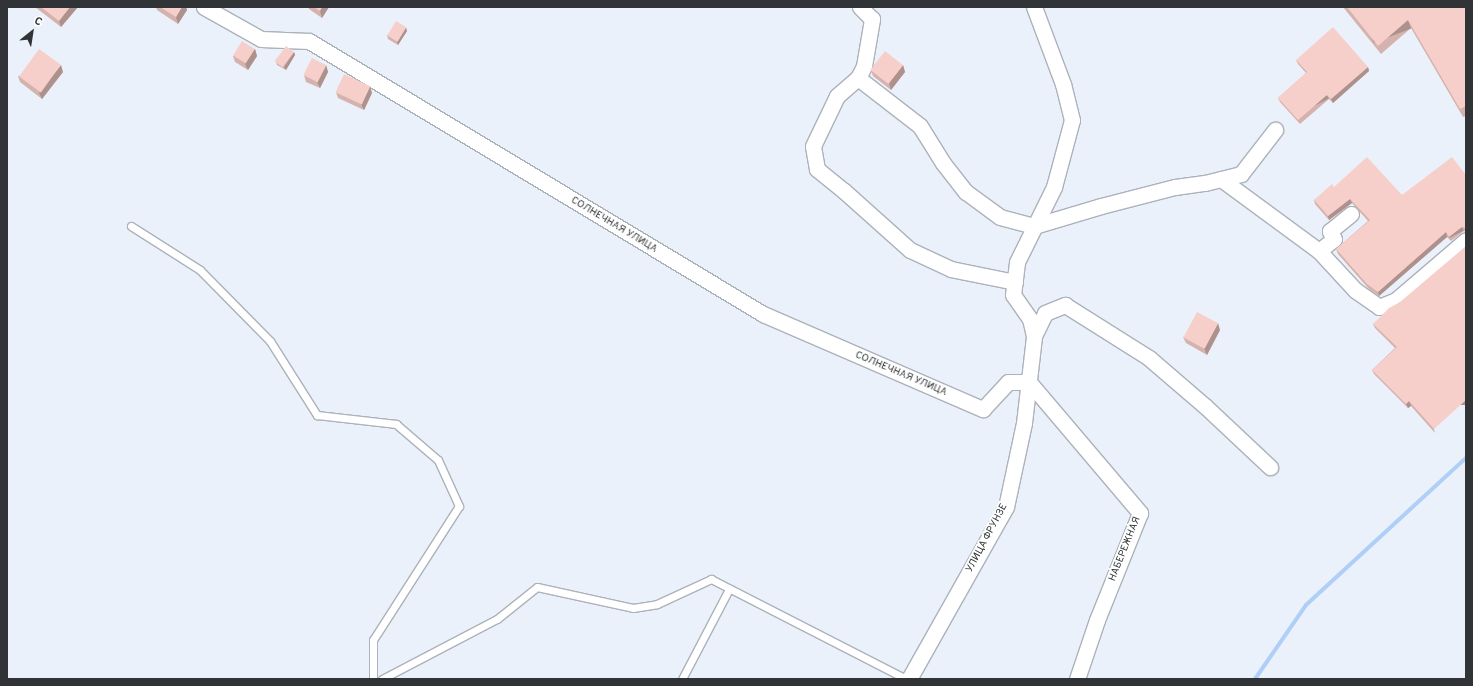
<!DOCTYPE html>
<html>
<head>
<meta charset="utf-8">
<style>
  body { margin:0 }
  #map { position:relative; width:1473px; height:686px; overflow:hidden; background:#ebf1fa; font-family:Overpass,sans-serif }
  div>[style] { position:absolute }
  .stream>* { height:4px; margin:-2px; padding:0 2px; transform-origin:2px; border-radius:2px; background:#afcef8 }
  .roads { filter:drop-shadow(1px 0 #acb2ba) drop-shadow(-1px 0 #acb2ba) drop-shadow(0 1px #acb2ba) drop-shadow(0 -1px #acb2ba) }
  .service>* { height:7px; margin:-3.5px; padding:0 3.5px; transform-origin:3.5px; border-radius:3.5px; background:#fff }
  .minor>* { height:15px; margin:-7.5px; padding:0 7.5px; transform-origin:7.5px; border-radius:7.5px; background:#fff }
  .wall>* { inset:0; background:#d4b2ae }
  .shaded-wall>* { inset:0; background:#ad918d; transform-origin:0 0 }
  .building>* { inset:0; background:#f7cfca; transform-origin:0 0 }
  span { translate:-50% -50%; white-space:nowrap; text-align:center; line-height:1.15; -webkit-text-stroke:3.5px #fff; paint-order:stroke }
  .street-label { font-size:10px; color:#313437 }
  .frame { position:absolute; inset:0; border:8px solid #313437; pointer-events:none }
  .north { position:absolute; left:12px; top:12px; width:40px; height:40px; -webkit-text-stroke:3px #fff; paint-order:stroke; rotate:30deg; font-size:11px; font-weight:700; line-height:16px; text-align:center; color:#313437 }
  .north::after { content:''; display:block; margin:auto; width:14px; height:18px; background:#313437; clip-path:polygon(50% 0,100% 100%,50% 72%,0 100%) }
</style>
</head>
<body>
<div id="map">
  <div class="stream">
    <i style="left:1255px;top:679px;width:90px;rotate:-55.4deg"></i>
    <i style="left:1306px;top:605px;width:217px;rotate:-42.6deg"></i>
  </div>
  <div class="roads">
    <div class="service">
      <i style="left:131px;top:226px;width:82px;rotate:32.5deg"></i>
      <i style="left:200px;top:270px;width:100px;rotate:45.4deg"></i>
      <i style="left:270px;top:341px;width:88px;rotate:57.6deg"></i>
      <i style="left:317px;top:415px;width:80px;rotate:6.5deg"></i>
      <i style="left:396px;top:424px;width:55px;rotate:40.6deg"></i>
      <i style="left:438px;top:460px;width:51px;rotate:65.5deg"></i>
      <i style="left:459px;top:506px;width:159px;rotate:122.7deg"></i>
      <i style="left:373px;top:640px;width:39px;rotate:90deg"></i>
      <i style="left:382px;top:679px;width:130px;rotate:-27.6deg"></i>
      <i style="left:497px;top:619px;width:51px;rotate:-38.7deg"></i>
      <i style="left:537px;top:587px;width:98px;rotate:12.3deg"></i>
      <i style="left:633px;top:608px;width:24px;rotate:-9deg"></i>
      <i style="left:657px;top:604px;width:60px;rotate:-24.8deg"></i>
      <i style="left:711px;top:579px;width:219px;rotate:27.1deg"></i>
      <i style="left:682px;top:679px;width:102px;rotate:-62.4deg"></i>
    </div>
    <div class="minor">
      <i style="left:204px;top:7px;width:65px;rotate:29.3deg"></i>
      <i style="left:261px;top:39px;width:48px;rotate:2.4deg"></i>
      <i style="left:309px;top:41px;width:530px;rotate:31.02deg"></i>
      <i style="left:763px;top:314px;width:240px;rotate:23.4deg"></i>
      <i style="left:983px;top:409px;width:37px;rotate:-47deg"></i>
      <i style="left:1008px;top:382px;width:21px"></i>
      <i style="left:1029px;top:382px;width:172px;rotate:49.7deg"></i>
      <i style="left:1140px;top:513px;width:115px;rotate:111.9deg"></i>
      <i style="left:1097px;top:620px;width:62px;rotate:108.7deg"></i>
      <i style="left:858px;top:78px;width:13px;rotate:-63deg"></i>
      <i style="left:864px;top:66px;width:48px;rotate:-80.3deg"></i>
      <i style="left:872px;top:19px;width:17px;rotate:-135deg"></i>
      <i style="left:1221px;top:179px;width:122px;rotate:36.3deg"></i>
      <i style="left:1319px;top:251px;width:53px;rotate:47.3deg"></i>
      <i style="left:1355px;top:290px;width:29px;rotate:35deg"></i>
      <i style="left:1379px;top:307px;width:18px;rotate:-22deg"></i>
      <i style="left:1396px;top:300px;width:92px;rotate:-40.6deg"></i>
      <i style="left:1319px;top:251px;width:19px;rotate:-39deg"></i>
      <i style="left:1334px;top:239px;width:9px;rotate:-117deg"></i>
      <i style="left:1330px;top:231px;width:27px;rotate:-39deg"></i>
      <i style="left:1015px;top:282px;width:65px;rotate:-168.5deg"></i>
      <i style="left:951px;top:269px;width:45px;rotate:-155.1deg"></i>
      <i style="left:910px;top:250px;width:89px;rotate:-138.2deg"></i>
      <i style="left:844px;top:191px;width:35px;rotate:-141deg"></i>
      <i style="left:817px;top:169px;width:23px;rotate:-100deg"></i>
      <i style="left:813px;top:146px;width:55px;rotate:-64.4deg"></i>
      <i style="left:837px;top:96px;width:28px;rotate:-41deg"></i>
      <i style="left:858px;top:78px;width:78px;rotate:37.7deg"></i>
      <i style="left:920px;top:126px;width:44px;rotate:58.1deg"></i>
      <i style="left:943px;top:163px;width:37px;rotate:52deg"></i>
      <i style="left:966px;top:192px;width:42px;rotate:36.3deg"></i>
      <i style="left:1000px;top:217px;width:35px;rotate:15deg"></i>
      <i style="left:1034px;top:226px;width:70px;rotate:-16.6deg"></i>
      <i style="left:1101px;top:206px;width:76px;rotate:-14.4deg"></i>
      <i style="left:1175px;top:187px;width:30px;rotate:-8deg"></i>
      <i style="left:1205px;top:183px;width:37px;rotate:-14deg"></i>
      <i style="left:1241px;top:174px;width:56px;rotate:-52.3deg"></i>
      <i style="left:1034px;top:336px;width:17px;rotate:-103deg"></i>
      <i style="left:1030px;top:319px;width:29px;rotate:-125deg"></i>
      <i style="left:1013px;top:295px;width:33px;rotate:-83deg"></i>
      <i style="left:1017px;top:262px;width:84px;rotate:-63.7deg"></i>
      <i style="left:1054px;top:187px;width:69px;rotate:-75deg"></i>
      <i style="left:1072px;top:120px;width:37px;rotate:-104deg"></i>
      <i style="left:1063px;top:84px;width:82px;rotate:-110.6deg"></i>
      <i style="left:909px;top:679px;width:197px;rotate:-60.6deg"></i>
      <i style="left:1006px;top:507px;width:86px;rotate:-77.9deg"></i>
      <i style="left:1024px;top:423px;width:88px;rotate:-83.4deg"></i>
      <i style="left:1034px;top:336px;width:25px;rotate:-64deg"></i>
      <i style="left:1045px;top:313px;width:22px;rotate:-22deg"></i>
      <i style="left:1065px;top:305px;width:99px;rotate:32.2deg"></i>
      <i style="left:1149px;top:358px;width:75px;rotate:40.7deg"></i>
      <i style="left:1206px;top:407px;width:88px;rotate:43.2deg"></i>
    </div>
  </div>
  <div class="wall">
    <i style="clip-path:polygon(35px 7px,78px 7px,61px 27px)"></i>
    <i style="clip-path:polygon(156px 7px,186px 7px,187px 10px,178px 24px,157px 10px)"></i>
    <i style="clip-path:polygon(308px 7px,329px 7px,322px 18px,309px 9px)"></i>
    <i style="clip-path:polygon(1343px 7px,1466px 7px,1466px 116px,1463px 117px,1411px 28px,1381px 54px)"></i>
    <i style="clip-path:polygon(407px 31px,398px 45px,388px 39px,387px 35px)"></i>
    <i style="clip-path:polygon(255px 49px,257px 56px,248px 70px,235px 62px,233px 56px)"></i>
    <i style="clip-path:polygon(294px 52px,295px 55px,286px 70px,277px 65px,276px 62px)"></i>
    <i style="clip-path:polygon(1296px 60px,1368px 67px,1369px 71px,1333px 103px,1329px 99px,1300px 124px,1280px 102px,1278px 98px,1306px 73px,1298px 64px)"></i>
    <i style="clip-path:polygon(326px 65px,328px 72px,320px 88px,306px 82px,304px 75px)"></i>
    <i style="clip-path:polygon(903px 65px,905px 72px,891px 90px,873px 76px,871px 70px)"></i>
    <i style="clip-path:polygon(63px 72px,42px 99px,20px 82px,18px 76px)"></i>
    <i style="clip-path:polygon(336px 92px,372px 93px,364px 110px,338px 98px)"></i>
    <i style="clip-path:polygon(1466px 175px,1466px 232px,1464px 231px,1451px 241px,1447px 237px,1379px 296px,1369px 289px,1338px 254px,1336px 249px,1368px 221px,1352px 203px,1329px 220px,1315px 204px,1314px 200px,1334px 187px,1402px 195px)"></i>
    <i style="clip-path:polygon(1400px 302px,1435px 433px,1411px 406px,1408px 408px,1374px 374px,1372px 370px,1395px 348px,1375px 328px,1373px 324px)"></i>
    <i style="clip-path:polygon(1220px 330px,1207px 355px,1186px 343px,1183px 337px)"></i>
  </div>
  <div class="shaded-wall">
    <i style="clip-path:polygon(70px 7px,78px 7px,61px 27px,59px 21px)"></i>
    <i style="clip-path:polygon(182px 7px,186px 7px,187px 10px,178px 24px,176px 17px)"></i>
    <i style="clip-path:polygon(322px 7px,329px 7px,322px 18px,320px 11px)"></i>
    <i style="left:1408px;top:20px;width:9px;height:40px;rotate:69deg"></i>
    <i style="clip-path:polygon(406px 27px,407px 31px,398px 45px,397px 42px)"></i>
    <i style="clip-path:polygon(255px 49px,257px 56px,248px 70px,245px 64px)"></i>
    <i style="clip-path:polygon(294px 52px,295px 55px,286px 70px,284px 67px)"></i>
    <i style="clip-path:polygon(61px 65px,63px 72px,42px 99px,39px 93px)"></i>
    <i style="clip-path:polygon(326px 65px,328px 72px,320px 88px,317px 82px)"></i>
    <i style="clip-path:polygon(903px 65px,905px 72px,891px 90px,889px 83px)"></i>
    <i style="clip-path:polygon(1368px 67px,1369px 71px,1333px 103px,1331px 99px)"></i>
    <i style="clip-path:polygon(370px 86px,372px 93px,364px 110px,361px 104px)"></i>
    <i style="left:1327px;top:95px;width:4px;height:38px;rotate:63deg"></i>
    <i style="clip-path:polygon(1350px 199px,1352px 203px,1329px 220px,1328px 216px)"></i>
    <i style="left:1462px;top:227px;width:4px;height:16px;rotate:63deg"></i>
    <i style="clip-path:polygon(1446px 232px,1447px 237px,1379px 296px,1378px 292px)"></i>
    <i style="clip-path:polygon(1218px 323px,1220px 330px,1207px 355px,1204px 348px)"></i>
    <i style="left:1466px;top:400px;width:5px;height:43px;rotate:90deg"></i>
    <i style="clip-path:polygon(1409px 401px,1411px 406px,1408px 408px,1406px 404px)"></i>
  </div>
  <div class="building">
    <i style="clip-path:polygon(41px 7px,70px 7px,59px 21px)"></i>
    <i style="clip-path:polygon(160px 7px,182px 7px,176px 17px)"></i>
    <i style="clip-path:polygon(314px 7px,322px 7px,320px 11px)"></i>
    <i style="clip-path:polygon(1347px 7px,1466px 7px,1466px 106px,1460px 109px,1408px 20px,1378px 46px)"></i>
    <i style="left:396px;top:21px;width:12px;height:17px;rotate:31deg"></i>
    <i style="clip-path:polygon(1333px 27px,1368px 67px,1331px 99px,1327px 95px,1298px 120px,1278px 98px,1307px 72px,1296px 60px)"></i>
    <i style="left:242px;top:41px;width:15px;height:17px;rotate:32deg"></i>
    <i style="left:286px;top:46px;width:10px;height:19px;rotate:37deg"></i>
    <i style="left:39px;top:49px;width:27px;height:34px;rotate:36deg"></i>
    <i style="left:885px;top:51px;width:23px;height:24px;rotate:38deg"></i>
    <i style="left:312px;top:58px;width:16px;height:19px;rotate:27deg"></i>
    <i style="left:344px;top:74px;width:29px;height:20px;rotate:25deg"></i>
    <i style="clip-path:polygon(1367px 157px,1402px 195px,1452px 157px,1466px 175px,1466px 228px,1462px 227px,1449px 237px,1446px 232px,1378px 292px,1367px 284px,1336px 249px,1370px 220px,1350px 199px,1328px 216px,1314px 200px,1332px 184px,1334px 187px)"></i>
    <i style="clip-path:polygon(1466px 246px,1466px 400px,1434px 429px,1409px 401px,1406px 404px,1372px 370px,1397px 347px,1373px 324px,1389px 308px,1400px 302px)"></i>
    <i style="left:1197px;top:312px;width:24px;height:29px;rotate:28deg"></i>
  </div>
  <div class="street-label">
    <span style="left:614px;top:225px;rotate:31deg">СОЛНЕЧНАЯ УЛИЦА</span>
    <span style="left:901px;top:374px;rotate:23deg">СОЛНЕЧНАЯ УЛИЦА</span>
    <span style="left:987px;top:538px;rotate:-62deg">УЛИЦА ФРУНЗЕ</span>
    <span style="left:1125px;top:549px;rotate:-68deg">НАБЕРЕЖНАЯ</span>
  </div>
  <div class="frame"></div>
  <div class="north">С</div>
</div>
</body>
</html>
